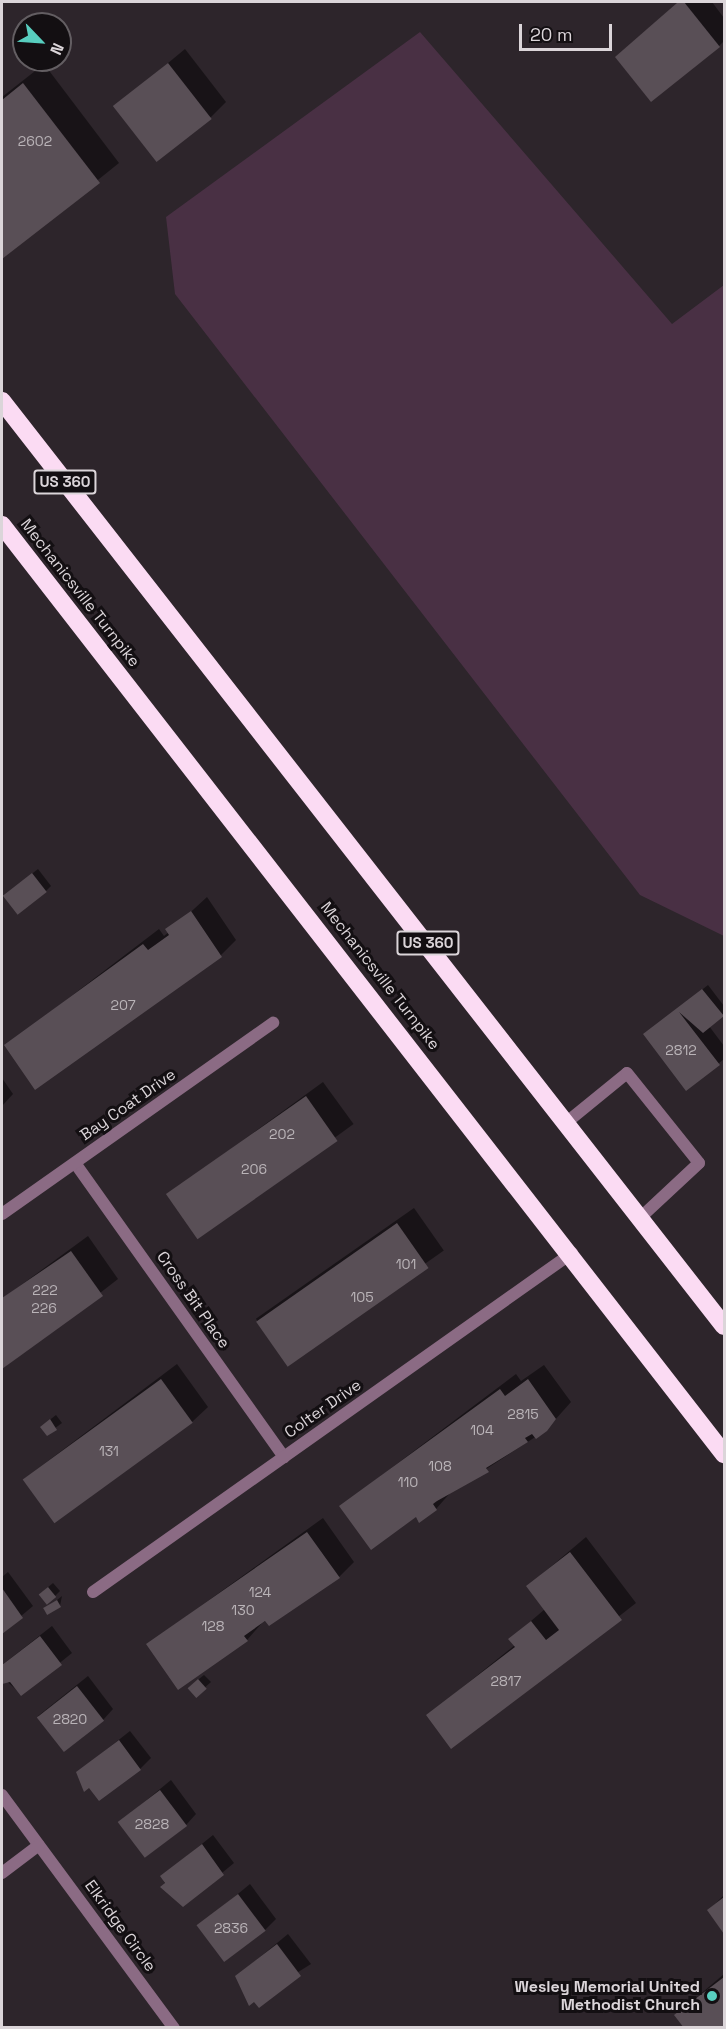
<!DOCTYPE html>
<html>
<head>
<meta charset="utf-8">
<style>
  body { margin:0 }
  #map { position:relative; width:726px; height:2029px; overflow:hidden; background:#2d252b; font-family:"Space Grotesk",sans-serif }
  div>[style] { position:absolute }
  .green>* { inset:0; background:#493044 }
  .shadow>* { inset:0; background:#0007; transform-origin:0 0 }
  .building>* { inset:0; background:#594f56; transform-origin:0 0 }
  .lane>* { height:12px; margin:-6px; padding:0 6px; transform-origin:6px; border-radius:6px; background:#8b6b84 }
  .street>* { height:12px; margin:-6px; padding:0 6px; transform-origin:6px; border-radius:6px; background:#8b6b84 }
  .highway>* { height:18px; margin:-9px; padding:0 9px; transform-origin:9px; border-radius:9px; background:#fbdbf3 }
  .dots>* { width:16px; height:16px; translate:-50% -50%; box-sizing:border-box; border:3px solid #130f12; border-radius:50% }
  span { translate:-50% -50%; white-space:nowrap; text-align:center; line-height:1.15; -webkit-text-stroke:6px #130f12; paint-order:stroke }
  .number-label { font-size:14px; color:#bab4b8 }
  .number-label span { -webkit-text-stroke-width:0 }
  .shield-label span { padding:2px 4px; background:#130f12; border:2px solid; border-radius:4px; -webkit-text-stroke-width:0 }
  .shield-label { font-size:15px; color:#dbd5d9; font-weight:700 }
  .street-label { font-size:16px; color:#dbd5d9 }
  .poi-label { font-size:16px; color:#dbd5d9; font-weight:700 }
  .right { translate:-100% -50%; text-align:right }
  .frame { position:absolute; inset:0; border:3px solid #dbd5d9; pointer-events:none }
  .north { position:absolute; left:12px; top:12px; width:60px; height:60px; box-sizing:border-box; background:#130f12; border:2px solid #635e62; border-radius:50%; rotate:115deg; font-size:16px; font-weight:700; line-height:24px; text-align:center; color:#dbd5d9 }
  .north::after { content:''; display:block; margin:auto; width:21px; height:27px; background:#58cebf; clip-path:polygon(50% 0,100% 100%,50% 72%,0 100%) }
  .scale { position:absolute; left:519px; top:24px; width:93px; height:27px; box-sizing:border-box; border:3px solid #dbd5d9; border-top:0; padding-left:8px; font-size:18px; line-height:21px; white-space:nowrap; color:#dbd5d9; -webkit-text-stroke:4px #130f12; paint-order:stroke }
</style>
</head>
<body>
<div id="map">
  <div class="green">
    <i style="clip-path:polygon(420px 32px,672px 324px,724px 285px,724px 936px,640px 895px,175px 294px,166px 217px)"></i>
  </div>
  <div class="shadow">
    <i style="clip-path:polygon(678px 2px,712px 2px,724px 18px,724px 41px,719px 46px,617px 57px)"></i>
    <i style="clip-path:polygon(185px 49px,226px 102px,211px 117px,115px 107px)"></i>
    <i style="clip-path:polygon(44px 64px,119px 163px,2px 257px,2px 97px)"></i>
    <i style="clip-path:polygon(38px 869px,51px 886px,46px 891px,10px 891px)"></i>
    <i style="clip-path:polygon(207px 897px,236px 940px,221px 955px,6px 1046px,159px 929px,164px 936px,169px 932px)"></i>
    <i style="clip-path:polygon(708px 985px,724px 1006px,724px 1013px,709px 1026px,724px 1046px,724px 1059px,687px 1089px,645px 1035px)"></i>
    <i style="clip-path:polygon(2px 1078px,13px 1094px,2px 1106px)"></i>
    <i style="left:323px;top:1082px;width:52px;height:192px;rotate:54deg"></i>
    <i style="left:414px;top:1208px;width:52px;height:193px;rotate:55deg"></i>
    <i style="clip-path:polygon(88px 1236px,118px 1279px,2px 1369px,2px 1299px)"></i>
    <i style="clip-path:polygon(177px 1364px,208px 1407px,192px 1422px,24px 1479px)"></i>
    <i style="clip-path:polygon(544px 1365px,571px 1402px,546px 1430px,451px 1492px,436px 1509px,416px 1515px,341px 1506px,516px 1374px,521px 1381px)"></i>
    <i style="clip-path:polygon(56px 1415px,62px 1423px,47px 1434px,47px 1422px)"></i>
    <i style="clip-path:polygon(323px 1518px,354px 1562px,339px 1577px,262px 1623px,247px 1640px,148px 1644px)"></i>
    <i style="clip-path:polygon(586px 1537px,636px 1603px,452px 1747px,428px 1715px,515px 1645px,510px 1639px,545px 1609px,528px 1586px)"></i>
    <i style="clip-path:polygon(8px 1572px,33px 1606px,2px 1632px,2px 1577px)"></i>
    <i style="clip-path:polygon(53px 1583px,60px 1591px,55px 1596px,40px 1594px)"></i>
    <i style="clip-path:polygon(62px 1596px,60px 1606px,51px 1605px)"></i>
    <i style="clip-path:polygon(52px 1626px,72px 1653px,21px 1694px,2px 1677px,2px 1665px)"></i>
    <i style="clip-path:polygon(204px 1675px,211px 1682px,195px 1696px,194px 1683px)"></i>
    <i style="clip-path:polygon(88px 1676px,113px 1709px,103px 1720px,38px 1716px)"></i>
    <i style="clip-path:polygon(130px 1731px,151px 1758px,140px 1769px,89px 1786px,78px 1772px)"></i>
    <i style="clip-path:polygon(171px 1780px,196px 1814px,186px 1825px,120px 1822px)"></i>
    <i style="clip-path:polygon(213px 1835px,234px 1863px,183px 1905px,173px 1891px,168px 1894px,162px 1876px)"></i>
    <i style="clip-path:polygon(250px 1884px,276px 1919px,265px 1930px,199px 1926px)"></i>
    <i style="clip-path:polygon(724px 1895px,724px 1931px,709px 1910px)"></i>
    <i style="clip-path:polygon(288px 1934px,311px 1964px,249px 2003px,237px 1976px)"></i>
    <i style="clip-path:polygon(724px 1974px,724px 2028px,686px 2028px,676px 2015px)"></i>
  </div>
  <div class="building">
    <i style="clip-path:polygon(678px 2px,684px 2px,720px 47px,651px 102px,615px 57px)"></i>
    <i style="left:168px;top:63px;width:71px;height:70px;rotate:52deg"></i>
    <i style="clip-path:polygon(23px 83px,100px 183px,2px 259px,2px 100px)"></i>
    <i style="left:32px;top:873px;width:24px;height:37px;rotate:52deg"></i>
    <i style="clip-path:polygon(191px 911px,222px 957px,35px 1090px,4px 1045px,143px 944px,148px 950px,169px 935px,165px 929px)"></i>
    <i style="clip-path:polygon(702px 989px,724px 1016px,703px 1033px,679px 1012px,720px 1065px,686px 1091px,643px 1034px)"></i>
    <i style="left:306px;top:1096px;width:55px;height:171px;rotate:55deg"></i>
    <i style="left:397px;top:1223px;width:55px;height:172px;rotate:55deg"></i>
    <i style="clip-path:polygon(71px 1251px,103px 1296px,2px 1369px,2px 1298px)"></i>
    <i style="left:161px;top:1379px;width:54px;height:171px;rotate:54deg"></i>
    <i style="clip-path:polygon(528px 1379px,556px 1419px,547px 1431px,536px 1439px,532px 1434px,525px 1438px,528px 1442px,486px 1468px,489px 1472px,437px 1501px,433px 1504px,437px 1510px,419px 1523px,416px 1517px,371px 1550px,339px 1506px,500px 1389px,505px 1396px)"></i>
    <i style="clip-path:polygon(50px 1419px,57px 1430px,47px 1436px,40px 1427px)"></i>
    <i style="clip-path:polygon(307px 1532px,340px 1578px,269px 1626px,265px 1621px,244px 1636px,248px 1641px,178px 1690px,146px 1644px)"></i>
    <i style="clip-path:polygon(570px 1552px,622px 1620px,451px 1749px,426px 1715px,515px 1647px,508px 1639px,531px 1621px,546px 1640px,559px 1630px,526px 1586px)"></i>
    <i style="left:48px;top:1587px;width:13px;height:12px;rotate:51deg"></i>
    <i style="clip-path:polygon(2px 1588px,23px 1618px,2px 1634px)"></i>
    <i style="left:57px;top:1600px;width:8px;height:16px;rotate:60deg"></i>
    <i style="clip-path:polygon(40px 1636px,62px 1665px,21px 1696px,10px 1682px,2px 1684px,2px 1665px)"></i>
    <i style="left:198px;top:1679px;width:13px;height:14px;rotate:48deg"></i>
    <i style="left:77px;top:1686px;width:44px;height:51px;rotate:52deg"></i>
    <i style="clip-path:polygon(119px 1740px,141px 1770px,99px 1801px,89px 1788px,84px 1792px,76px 1772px)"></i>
    <i style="left:160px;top:1790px;width:45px;height:53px;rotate:53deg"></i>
    <i style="clip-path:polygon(202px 1844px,224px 1875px,183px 1907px,160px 1887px,165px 1883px,160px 1876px)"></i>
    <i style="left:238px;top:1894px;width:46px;height:52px;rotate:53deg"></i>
    <i style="clip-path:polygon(724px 1897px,724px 1934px,707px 1910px)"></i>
    <i style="clip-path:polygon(277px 1944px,301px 1976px,259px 2008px,254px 2002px,249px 2006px,235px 1976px)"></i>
    <i style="clip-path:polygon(724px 1977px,724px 2028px,684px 2028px,674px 2015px)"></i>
  </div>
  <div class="lane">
    <i style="left:567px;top:1122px;width:77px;rotate:-39.2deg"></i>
    <i style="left:627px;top:1073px;width:115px;rotate:51.3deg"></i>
    <i style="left:699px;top:1163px;width:79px;rotate:137deg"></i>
  </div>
  <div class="street">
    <i style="left:75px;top:1163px;width:361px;rotate:54.6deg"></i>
    <i style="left:2px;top:1214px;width:332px;rotate:-35.2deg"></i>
    <i style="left:93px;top:1592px;width:587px;rotate:-35.29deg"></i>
    <i style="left:2px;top:1795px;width:290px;rotate:53.6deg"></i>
    <i style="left:2px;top:1873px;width:46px;rotate:-37.1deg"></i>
  </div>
  <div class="highway">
    <i style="left:2px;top:401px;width:1173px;rotate:52.03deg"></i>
    <i style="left:2px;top:525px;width:1177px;rotate:52.15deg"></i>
  </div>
  <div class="dots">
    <i style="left:712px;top:1996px;background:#58cebf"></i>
  </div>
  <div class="number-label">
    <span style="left:35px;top:141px">2602</span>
    <span style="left:123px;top:1005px">207</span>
    <span style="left:681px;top:1050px">2812</span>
    <span style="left:282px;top:1134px">202</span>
    <span style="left:254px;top:1169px">206</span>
    <span style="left:406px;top:1264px">101</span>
    <span style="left:45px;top:1290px">222</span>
    <span style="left:362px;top:1297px">105</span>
    <span style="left:44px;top:1308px">226</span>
    <span style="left:523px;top:1414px">2815</span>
    <span style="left:482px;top:1430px">104</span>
    <span style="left:109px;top:1451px">131</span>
    <span style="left:440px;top:1466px">108</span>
    <span style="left:408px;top:1482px">110</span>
    <span style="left:260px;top:1592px">124</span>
    <span style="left:243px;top:1610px">130</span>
    <span style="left:213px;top:1626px">128</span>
    <span style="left:506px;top:1681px">2817</span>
    <span style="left:70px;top:1719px">2820</span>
    <span style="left:152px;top:1824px">2828</span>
    <span style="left:231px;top:1928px">2836</span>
  </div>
  <div class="shield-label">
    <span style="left:65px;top:482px">US 360</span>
    <span style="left:428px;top:943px">US 360</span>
  </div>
  <div class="street-label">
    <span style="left:80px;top:593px;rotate:52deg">Mechanicsville Turnpike</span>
    <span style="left:380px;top:976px;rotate:52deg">Mechanicsville Turnpike</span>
    <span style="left:128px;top:1105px;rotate:-35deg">Bay Coat Drive</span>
    <span style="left:193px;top:1300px;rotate:55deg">Cross Bit Place</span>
    <span style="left:323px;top:1409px;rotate:-35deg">Colter Drive</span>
    <span style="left:120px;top:1926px;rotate:54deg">Elkridge Circle</span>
  </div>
  <div class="poi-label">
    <span class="right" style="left:700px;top:1996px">Wesley Memorial United<br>Methodist Church</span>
  </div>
  <div class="frame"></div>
  <div class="north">N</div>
  <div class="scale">20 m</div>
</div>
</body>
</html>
